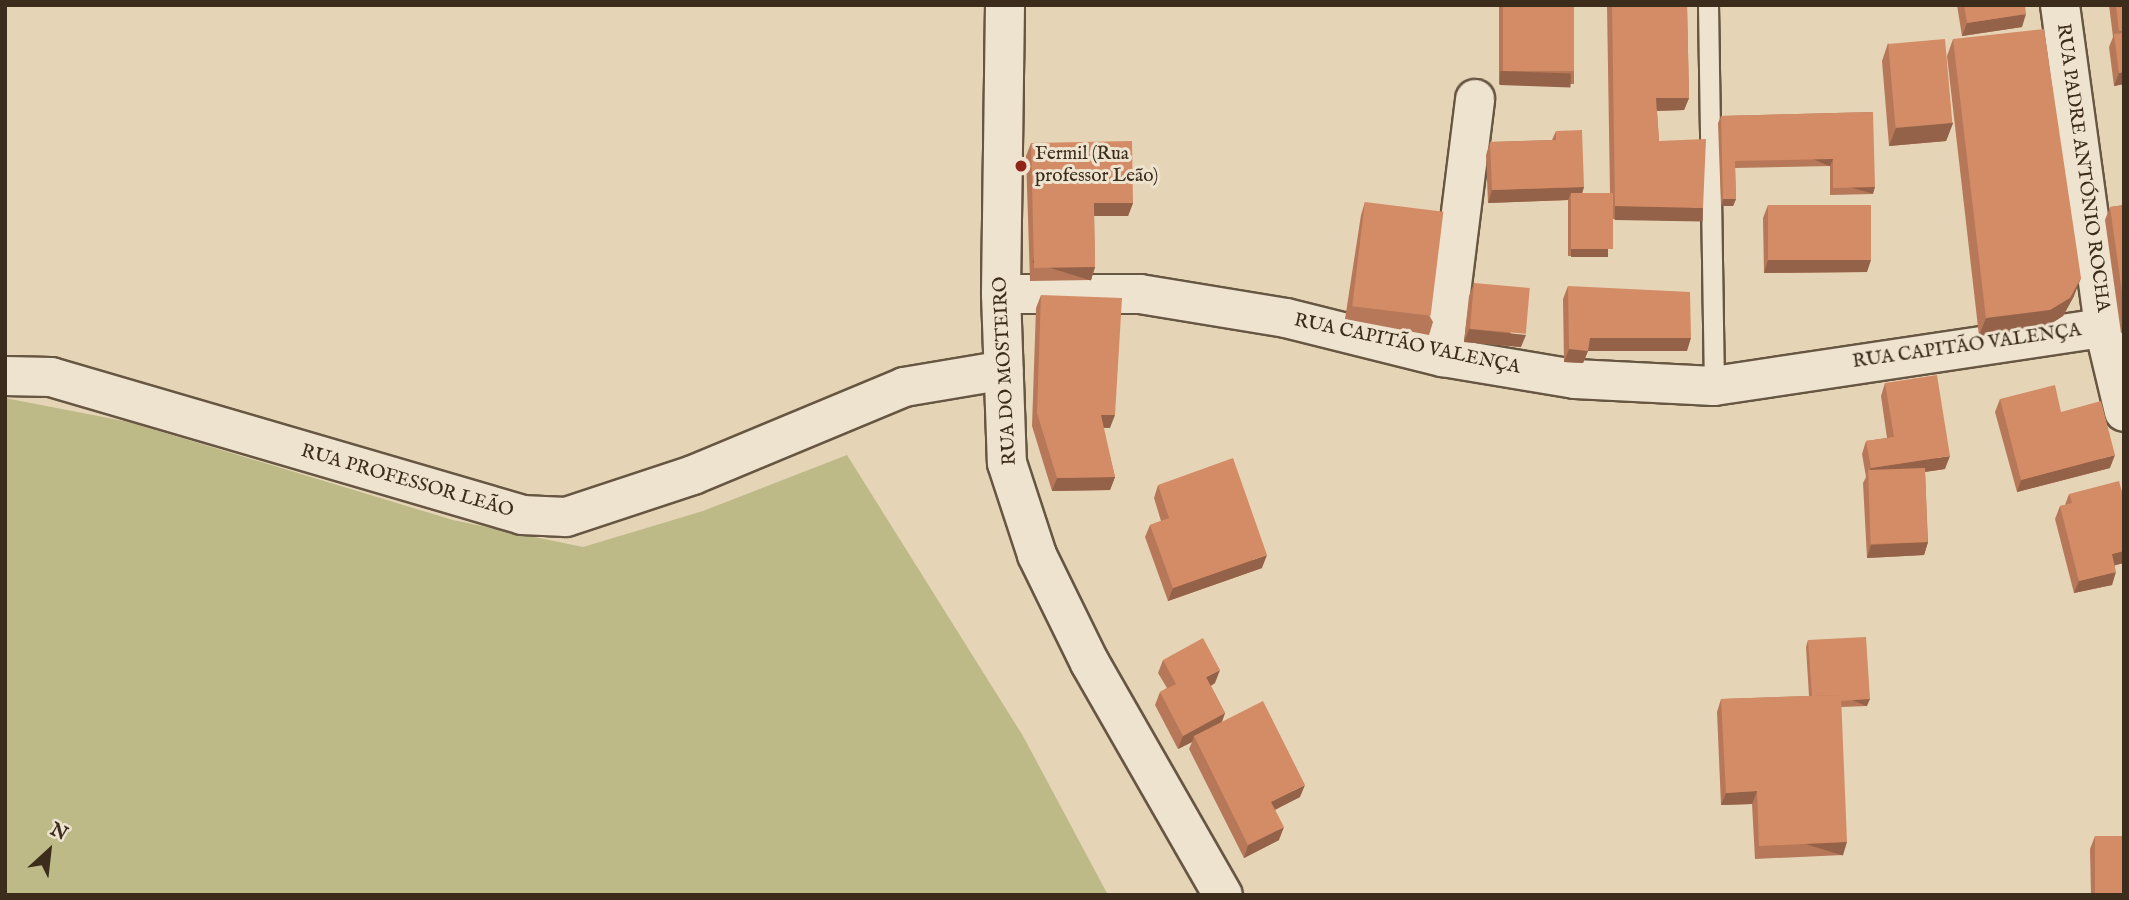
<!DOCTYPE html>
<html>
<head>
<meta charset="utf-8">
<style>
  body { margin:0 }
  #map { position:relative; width:2129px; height:900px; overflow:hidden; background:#e5d4b5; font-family:"IM FELL English",serif }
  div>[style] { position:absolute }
  .green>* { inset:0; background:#bdba88 }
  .roads { filter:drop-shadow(2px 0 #665642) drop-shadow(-2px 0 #665642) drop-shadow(0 2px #665642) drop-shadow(0 -2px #665642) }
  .service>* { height:19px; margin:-9.5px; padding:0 9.5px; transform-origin:9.5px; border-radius:9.5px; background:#eee3cf }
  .minor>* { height:38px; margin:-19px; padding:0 19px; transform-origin:19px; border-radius:19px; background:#eee3cf }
  .tertiary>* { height:38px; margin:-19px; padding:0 19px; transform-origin:19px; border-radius:19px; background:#eee3cf }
  .secondary>* { height:38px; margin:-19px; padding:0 19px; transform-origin:19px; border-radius:19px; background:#eee3cf }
  .wall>* { inset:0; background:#b67859; transform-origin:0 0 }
  .shaded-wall>* { inset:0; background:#946248; transform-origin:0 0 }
  .building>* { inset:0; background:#d48c67; transform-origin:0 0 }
  .dots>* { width:19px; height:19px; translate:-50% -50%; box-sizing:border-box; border:4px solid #eee3cf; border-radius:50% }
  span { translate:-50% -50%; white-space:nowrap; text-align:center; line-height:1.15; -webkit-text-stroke:6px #eee3cf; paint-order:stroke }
  .poi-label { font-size:19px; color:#3b2c1b }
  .left { translate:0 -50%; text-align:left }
  .street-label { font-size:19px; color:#3b2c1b }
  .frame { position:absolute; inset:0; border:7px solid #3b2c1b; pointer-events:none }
  .north { position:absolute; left:14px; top:816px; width:70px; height:70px; -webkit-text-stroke:5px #eee3cf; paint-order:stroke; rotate:27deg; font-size:19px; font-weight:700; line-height:28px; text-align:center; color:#3b2c1b }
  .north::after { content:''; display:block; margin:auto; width:24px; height:32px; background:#3b2c1b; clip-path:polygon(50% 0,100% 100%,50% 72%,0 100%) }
</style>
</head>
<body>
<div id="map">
  <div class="green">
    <i style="clip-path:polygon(5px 398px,129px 422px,453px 520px,583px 547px,703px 511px,847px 455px,1023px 736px,1108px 895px,5px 895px)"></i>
  </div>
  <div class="roads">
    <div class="service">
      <i style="left:1708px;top:5px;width:381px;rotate:89.1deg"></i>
    </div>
    <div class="minor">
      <i style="left:2060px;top:5px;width:326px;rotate:82.2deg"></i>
      <i style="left:2104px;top:328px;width:86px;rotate:76.6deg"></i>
      <i style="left:1001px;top:294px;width:139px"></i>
      <i style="left:1140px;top:294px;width:148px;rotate:9.3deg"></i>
      <i style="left:1286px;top:318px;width:162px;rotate:14deg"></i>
      <i style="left:1443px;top:357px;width:134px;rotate:9.5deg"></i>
      <i style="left:1575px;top:379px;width:139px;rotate:2.9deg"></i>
      <i style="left:1714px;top:386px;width:394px;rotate:-8.5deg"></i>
      <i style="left:1443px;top:357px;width:260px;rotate:-82.9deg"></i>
    </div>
    <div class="tertiary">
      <i style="left:5px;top:376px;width:46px;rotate:1.2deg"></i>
      <i style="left:51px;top:377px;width:491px;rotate:16.3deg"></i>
      <i style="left:522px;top:515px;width:44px;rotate:2.6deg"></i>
      <i style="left:566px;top:517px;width:134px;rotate:-18.3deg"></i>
      <i style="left:693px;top:475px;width:229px;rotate:-22.6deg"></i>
      <i style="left:904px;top:387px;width:101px;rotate:-9.6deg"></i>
    </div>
    <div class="secondary">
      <i style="left:1005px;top:5px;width:289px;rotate:90.8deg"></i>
      <i style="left:1001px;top:294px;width:169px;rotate:88deg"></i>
      <i style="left:1007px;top:463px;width:97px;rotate:71.9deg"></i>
      <i style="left:1037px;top:555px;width:120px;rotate:63.9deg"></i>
      <i style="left:1090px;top:663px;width:267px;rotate:60.2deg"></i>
    </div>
  </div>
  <div class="wall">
    <i style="left:1499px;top:5px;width:75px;height:79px"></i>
    <i style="clip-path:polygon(1607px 5px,1687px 5px,1689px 98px,1684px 110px,1657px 111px,1659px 141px,1698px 221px,1611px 219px,1606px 256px,1568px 256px,1568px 200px,1488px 203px,1486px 155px,1490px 142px,1552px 140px,1556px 131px,1584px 187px,1582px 193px,1610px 193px)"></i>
    <i style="clip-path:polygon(1957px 5px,2025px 5px,2022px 27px,1962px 36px)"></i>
    <i style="clip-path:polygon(2109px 5px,2124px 5px,2124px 84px,2114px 86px,2109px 47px,2113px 37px)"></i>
    <i style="clip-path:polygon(1953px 39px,2074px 296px,2063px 316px,2044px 328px,1979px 336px,1947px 56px)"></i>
    <i style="clip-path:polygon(1888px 43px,1953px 123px,1946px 141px,1889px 146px,1882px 61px)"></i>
    <i style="clip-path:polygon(1873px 112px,1873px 194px,1830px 195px,1830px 166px,1735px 168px,1736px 199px,1733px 206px,1721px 206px,1718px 123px,1721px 116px)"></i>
    <i style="clip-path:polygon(1031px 143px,1133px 203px,1128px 216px,1094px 216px,1095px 267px,1091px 280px,1030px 281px,1026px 156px)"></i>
    <i style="clip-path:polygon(1365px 202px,1433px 322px,1429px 335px,1345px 319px,1361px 215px)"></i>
    <i style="clip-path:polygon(1768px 205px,1867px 272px,1764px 273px,1763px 218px)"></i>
    <i style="clip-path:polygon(2124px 205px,2124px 333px,2121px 333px,2105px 220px,2110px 207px)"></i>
    <i style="clip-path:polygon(1474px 283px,1521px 347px,1464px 342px,1469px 296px)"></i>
    <i style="clip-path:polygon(1568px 286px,1687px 351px,1588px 351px,1583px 363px,1564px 362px,1563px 299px)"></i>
    <i style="clip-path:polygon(1041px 295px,1110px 428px,1103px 428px,1115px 477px,1110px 490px,1052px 491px,1032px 426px,1036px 308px)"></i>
    <i style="clip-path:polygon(1885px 383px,1945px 469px,1925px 472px,1928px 542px,1924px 555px,1867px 558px,1863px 483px,1866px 477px,1862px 454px,1866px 441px,1887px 438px,1881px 396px)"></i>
    <i style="clip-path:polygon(2000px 399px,2061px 412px,2110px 468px,2017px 492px,1995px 412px)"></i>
    <i style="clip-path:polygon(1158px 485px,1262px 568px,1168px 601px,1145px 537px,1150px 525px,1161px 521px,1154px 498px)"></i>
    <i style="clip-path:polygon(2069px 494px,2124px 499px,2124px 563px,2115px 565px,2112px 585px,2074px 593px,2055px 519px,2060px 506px,2065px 505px)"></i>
    <i style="clip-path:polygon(1808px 640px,1867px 706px,1841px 707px,1843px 855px,1755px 859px,1752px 804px,1721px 805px,1717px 712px,1721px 699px,1809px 696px,1806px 647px)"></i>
    <i style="clip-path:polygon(1163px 660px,1215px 683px,1211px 686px,1225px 713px,1222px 722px,1300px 797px,1275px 810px,1279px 840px,1244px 858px,1189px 749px,1192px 742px,1178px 749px,1155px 705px,1160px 692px,1167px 688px,1158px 673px)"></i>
    <i style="clip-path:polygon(2095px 836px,2124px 895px,2091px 895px,2090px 849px)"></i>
  </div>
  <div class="shaded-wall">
    <i style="clip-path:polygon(2026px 14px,2022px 27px,1962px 36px,1967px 23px)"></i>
    <i style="left:1500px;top:71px;width:71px;height:14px;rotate:2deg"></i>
    <i style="clip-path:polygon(2124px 72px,2124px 84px,2114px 86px,2119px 73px)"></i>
    <i style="clip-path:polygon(1656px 98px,1689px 98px,1684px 110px,1651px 111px)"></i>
    <i style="clip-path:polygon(1953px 123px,1946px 141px,1889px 146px,1896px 128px)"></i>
    <i style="left:1833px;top:159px;width:8px;height:98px;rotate:113deg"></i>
    <i style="clip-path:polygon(1584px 187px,1580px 200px,1571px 193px,1568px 200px,1488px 203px,1492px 190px)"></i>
    <i style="left:1875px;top:187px;width:7px;height:42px;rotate:106deg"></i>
    <i style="clip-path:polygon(1723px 199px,1736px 199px,1733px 206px,1721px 206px)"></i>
    <i style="clip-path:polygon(1094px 203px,1133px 203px,1128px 216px,1089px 216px)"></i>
    <i style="left:1615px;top:206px;width:88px;height:14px;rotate:1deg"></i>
    <i style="left:1571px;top:249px;width:37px;height:8px"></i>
    <i style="clip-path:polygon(1768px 260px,1871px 260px,1867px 272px,1764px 273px)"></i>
    <i style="left:1095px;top:267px;width:14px;height:61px;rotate:107deg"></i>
    <i style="clip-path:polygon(2081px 278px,2074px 296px,2063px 316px,2044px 328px,1979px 336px,1986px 318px)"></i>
    <i style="clip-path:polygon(1469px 329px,1526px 335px,1521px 347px,1464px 342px)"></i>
    <i style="clip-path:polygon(1590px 338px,1691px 338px,1687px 351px,1588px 351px,1583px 363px,1564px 362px,1569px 349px)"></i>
    <i style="clip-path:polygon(1101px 415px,1115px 415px,1110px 428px,1096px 427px)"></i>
    <i style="clip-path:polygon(2115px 455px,2110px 468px,2017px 492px,2021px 480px)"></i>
    <i style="clip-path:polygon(1950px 456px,1945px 469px,1868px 480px,1868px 475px,1871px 468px)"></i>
    <i style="clip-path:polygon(1115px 477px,1110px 490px,1052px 491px,1057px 478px)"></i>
    <i style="clip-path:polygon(1928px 542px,1924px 555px,1867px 558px,1871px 545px)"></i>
    <i style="clip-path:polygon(2124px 551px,2124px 563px,2108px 567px,2112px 554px)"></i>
    <i style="clip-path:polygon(1267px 555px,1262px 568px,1168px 601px,1173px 588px)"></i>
    <i style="clip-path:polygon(2116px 572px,2112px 585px,2074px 593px,2079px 581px)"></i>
    <i style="clip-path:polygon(1220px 670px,1215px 683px,1202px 690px,1206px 677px)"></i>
    <i style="left:1870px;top:699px;width:8px;height:58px;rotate:113deg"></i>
    <i style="clip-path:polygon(1225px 713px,1220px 726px,1194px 736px,1192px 742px,1178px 749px,1183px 736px)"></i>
    <i style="clip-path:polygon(1305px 785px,1300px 797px,1266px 814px,1271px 802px)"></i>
    <i style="clip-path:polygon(1757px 791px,1752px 804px,1721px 805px,1726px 793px)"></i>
    <i style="clip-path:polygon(1284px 827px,1279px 840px,1244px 858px,1248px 845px)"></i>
    <i style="left:1847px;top:842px;width:14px;height:88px;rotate:107deg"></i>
  </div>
  <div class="building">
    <i style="left:1503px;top:5px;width:71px;height:66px"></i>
    <i style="clip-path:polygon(1612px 5px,1687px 5px,1689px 98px,1656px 98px,1659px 141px,1706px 139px,1703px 208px,1615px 206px)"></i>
    <i style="clip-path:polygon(1964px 5px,2025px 5px,2026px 14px,1967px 23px)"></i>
    <i style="clip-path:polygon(2116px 5px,2124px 5px,2124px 30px,2119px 31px)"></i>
    <i style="clip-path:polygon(2044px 29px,2081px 278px,2070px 298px,2050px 310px,1986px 318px,1953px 39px)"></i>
    <i style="clip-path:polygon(2124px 33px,2124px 72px,2119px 73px,2114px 34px)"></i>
    <i style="left:1945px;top:39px;width:84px;height:57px;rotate:85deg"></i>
    <i style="clip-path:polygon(1873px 112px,1875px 187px,1833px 188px,1833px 159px,1735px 161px,1736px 199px,1723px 199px,1721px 116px)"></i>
    <i style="clip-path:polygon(1582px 130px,1584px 187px,1492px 190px,1490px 142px,1556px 140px,1556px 131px)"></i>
    <i style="clip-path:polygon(1132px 141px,1133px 203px,1094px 203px,1095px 267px,1034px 268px,1031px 143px)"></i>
    <i style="left:1571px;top:193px;width:42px;height:56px"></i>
    <i style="left:1365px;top:202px;width:79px;height:105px;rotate:7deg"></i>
    <i style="left:1768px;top:205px;width:103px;height:55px"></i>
    <i style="clip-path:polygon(2124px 205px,2124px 306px,2110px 207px)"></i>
    <i style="left:1474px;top:283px;width:56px;height:46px;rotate:5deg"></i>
    <i style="clip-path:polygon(1568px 286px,1690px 292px,1691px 338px,1590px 338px,1588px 351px,1569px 349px)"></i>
    <i style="clip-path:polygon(1041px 295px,1122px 298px,1115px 415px,1101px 415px,1115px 477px,1057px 478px,1037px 413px)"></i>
    <i style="clip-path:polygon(1937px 375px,1950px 456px,1871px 468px,1866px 441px,1894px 437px,1885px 383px)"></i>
    <i style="clip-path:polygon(2055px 385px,2061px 412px,2101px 401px,2115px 455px,2021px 480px,2000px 399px)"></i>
    <i style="clip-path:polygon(1233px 458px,1267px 555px,1173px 588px,1150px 525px,1169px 518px,1158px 485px)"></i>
    <i style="left:1925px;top:468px;width:74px;height:57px;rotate:88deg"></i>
    <i style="clip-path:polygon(2119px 481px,2124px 499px,2124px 551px,2112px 554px,2116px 572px,2079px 581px,2060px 506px,2072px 503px,2069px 494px)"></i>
    <i style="clip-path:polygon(1866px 637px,1870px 699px,1841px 701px,1841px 695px,1812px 696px,1808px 640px)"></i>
    <i style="clip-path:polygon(1203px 638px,1220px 670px,1206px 677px,1225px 713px,1183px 736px,1160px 692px,1176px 684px,1163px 660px)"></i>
    <i style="clip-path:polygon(1841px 695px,1847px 842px,1759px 846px,1757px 791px,1726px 793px,1721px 699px)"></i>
    <i style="clip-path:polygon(1263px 701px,1305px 785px,1271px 802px,1284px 827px,1248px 845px,1194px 736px)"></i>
    <i style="left:2095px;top:836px;width:29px;height:59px"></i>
  </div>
  <div class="dots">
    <i style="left:1021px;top:166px;background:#8f2418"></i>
  </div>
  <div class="poi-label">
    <span class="left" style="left:1035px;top:166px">Fermil (Rua<br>professor Leão)</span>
  </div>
  <div class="street-label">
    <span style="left:2082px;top:168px;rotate:82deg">RUA PADRE ANTÓNIO ROCHA</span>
    <span style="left:1407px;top:345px;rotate:12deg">RUA CAPITÃO VALENÇA</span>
    <span style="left:1967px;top:347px;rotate:-8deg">RUA CAPITÃO VALENÇA</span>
    <span style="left:1006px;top:371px;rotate:-93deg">RUA DO MOSTEIRO</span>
    <span style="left:407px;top:482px;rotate:16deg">RUA PROFESSOR LEÃO</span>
  </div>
  <div class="frame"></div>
  <div class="north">N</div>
</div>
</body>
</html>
